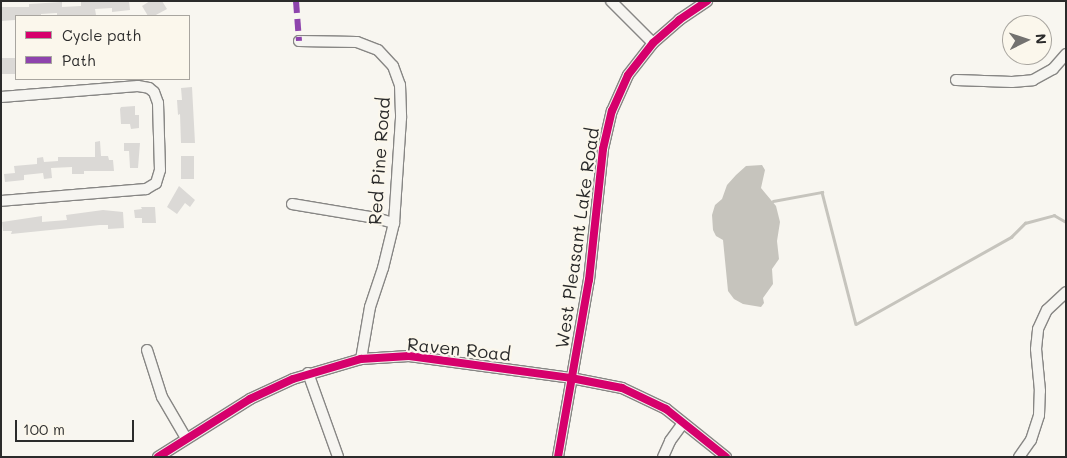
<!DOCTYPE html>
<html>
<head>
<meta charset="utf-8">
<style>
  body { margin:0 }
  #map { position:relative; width:1067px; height:458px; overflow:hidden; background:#f8f6f0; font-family:Mali,sans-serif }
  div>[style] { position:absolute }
  .water>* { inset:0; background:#c6c4bd }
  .stream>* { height:2.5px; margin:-1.25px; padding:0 1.25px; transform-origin:1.25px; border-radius:1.25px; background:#c6c4bd }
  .building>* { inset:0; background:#dbd9d6; transform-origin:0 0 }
  .roads { filter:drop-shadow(1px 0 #878684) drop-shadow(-1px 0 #878684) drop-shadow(0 1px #878684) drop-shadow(0 -1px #878684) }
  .minor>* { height:10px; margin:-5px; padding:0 5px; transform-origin:5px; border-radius:5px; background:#f6f5f1 }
  .quiet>* { height:6px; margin-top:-3px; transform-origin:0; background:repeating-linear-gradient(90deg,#8e44ad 0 12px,transparent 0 18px) }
  .cycleway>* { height:8px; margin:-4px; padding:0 4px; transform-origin:4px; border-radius:4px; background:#d6006c }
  span { translate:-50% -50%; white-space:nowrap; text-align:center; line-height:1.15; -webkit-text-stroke:4.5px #fbf7ec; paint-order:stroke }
  .street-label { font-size:18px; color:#2b2b2b }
  .frame { position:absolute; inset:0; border:2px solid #2b2b2b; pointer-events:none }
  .legend { position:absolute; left:15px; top:15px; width:175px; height:65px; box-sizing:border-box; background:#fbf7ec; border:1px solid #a8a59f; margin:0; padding:6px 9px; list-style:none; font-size:15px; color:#2b2b2b }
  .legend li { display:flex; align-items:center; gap:10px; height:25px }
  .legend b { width:25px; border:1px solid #a8a59f }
  .north { position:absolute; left:1002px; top:15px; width:50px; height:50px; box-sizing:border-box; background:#fbf7ec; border:1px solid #a8a59f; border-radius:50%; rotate:86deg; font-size:14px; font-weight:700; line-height:20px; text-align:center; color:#2b2b2b }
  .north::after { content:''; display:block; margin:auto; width:18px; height:22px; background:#737270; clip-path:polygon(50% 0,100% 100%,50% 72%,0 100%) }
  .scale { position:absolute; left:15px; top:420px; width:119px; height:22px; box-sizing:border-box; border:2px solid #2b2b2b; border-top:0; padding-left:6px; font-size:15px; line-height:18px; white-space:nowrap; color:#2b2b2b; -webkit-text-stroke:4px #fbf7ec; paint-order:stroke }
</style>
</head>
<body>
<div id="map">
  <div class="water">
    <i style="clip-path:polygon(762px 165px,765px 170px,761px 188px,776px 206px,780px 222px,777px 241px,779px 259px,772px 269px,773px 284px,763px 298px,764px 303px,761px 307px,743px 304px,734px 299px,728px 291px,723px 240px,716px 236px,713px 230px,712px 215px,715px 205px,722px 199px,727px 185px,736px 175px,746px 166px)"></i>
  </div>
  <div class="stream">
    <i style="left:773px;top:201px;width:50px;rotate:-10.4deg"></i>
    <i style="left:822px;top:192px;width:136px;rotate:75.6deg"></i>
    <i style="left:856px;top:324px;width:178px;rotate:-29.3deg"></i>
    <i style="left:1011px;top:237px;width:20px;rotate:-45deg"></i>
    <i style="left:1025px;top:223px;width:30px;rotate:-15deg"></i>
    <i style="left:1054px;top:215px;width:14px;rotate:30deg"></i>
  </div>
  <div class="building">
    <i style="clip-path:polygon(81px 1px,129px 1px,130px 10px,112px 12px,112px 8px,95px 9px,96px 15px,57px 16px,57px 13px,41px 14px,41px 16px,15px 16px,15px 20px,1px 21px,1px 7px,29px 7px,29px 4px,62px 2px,62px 7px,81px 6px)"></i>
    <i style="clip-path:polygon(150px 1px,162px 1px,167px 9px,154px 16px,148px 16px,142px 6px)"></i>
    <i style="left:1px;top:58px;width:15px;height:16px"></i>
    <i style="clip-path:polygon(192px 87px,195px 143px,181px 143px,180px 114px,178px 115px,177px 100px,182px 100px,181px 88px)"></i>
    <i style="clip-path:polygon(135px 106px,135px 115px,139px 115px,139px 128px,131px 129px,130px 124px,121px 124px,120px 109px,121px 107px)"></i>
    <i style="clip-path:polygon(100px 141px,101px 156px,108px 156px,109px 160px,113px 160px,114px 171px,84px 171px,84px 174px,72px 174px,72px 167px,51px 168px,52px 178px,44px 179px,43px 173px,24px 175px,24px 180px,5px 182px,4px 174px,15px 173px,14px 166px,37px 164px,37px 158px,43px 157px,44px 162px,58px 161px,58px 157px,95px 157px,95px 142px)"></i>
    <i style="clip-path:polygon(124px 143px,140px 143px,138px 168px,130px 168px,129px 151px,124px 151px)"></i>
    <i style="left:181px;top:156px;width:13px;height:23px"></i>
    <i style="clip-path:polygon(179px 186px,195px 200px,190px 207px,185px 203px,177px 214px,167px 207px)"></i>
    <i style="clip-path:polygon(141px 207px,155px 207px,156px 223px,142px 223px,142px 218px,135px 218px,134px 210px,142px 209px)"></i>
    <i style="clip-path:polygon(103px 210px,123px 212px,124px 228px,108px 229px,108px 225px,100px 225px,11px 234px,12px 231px,3px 231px,2px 222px,42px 216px,42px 222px,67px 220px,66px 215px)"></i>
  </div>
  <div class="roads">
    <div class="minor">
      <i style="left:611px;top:1px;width:59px;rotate:45deg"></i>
      <i style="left:299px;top:41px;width:58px;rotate:1deg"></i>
      <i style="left:357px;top:42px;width:22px;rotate:21deg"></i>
      <i style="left:378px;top:50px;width:22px;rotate:47deg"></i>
      <i style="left:393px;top:66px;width:20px;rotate:70deg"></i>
      <i style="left:400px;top:85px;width:33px;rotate:88deg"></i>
      <i style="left:401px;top:118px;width:105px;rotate:93.8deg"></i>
      <i style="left:394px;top:223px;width:46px;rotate:103.7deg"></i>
      <i style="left:383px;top:268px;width:41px;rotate:108.4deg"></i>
      <i style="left:370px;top:307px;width:53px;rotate:99.8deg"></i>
      <i style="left:956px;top:80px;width:56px;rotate:2deg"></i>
      <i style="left:1012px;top:82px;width:21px;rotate:-5deg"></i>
      <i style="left:1033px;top:80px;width:23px;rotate:-29deg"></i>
      <i style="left:1053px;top:69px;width:20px;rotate:-49deg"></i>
      <i style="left:1px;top:97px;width:137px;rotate:-4.6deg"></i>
      <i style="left:138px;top:86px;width:11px;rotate:10deg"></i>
      <i style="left:149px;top:88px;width:6px;rotate:39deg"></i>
      <i style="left:154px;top:92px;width:12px;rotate:70deg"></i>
      <i style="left:158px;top:103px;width:67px;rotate:88.3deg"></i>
      <i style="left:160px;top:170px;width:14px;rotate:107deg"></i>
      <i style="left:156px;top:183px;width:12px;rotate:149deg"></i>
      <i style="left:146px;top:189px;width:145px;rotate:175.3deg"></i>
      <i style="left:292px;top:204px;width:85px;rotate:9.5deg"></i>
      <i style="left:376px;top:218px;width:19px;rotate:16deg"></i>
      <i style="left:147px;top:350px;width:49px;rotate:72.3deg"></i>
      <i style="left:162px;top:397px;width:48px;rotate:59.7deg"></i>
      <i style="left:308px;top:373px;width:89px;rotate:70.3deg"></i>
      <i style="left:158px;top:457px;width:109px;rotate:-32.2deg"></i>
      <i style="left:250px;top:399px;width:47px;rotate:-24.9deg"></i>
      <i style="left:293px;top:379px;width:71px;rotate:-16.4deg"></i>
      <i style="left:361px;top:359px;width:48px;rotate:-3.6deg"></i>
      <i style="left:409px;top:356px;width:163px;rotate:7.7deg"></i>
      <i style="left:571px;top:378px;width:52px;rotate:11.1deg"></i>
      <i style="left:622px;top:388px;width:49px;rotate:25.5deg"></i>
      <i style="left:666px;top:409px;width:77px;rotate:38.7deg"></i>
      <i style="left:558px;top:457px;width:180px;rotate:-80.1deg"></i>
      <i style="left:589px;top:280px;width:132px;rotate:-83.9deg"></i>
      <i style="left:603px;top:149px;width:39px;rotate:-77deg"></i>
      <i style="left:612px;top:111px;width:39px;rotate:-66deg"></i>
      <i style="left:628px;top:75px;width:41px;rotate:-52deg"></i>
      <i style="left:653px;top:43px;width:35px;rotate:-41deg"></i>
      <i style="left:679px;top:20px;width:34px;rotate:-34deg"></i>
      <i style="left:663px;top:457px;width:17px;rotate:-66deg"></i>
      <i style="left:670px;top:441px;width:22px;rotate:-54deg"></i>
      <i style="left:1019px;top:457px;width:21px;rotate:-55deg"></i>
      <i style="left:1031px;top:440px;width:26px;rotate:-72deg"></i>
      <i style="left:1039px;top:415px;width:24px;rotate:-88deg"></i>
      <i style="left:1040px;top:391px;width:42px;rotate:-95.4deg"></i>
      <i style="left:1036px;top:349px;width:20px;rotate:-84deg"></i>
      <i style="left:1038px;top:329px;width:21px;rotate:-65deg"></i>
      <i style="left:1047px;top:310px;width:26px;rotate:-43deg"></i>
    </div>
  </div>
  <div class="quiet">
    <i style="left:296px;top:1px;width:40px;rotate:85.7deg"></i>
  </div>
  <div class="cycleway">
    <i style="left:158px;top:457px;width:109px;rotate:-32.2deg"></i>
    <i style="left:250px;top:399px;width:47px;rotate:-24.9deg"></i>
    <i style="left:293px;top:379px;width:71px;rotate:-16.4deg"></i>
    <i style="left:361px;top:359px;width:48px;rotate:-3.6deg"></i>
    <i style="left:409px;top:356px;width:163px;rotate:7.7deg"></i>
    <i style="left:571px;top:378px;width:52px;rotate:11.1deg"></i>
    <i style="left:622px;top:388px;width:49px;rotate:25.5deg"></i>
    <i style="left:666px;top:409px;width:77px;rotate:38.7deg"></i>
    <i style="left:558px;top:457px;width:180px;rotate:-80.1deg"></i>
    <i style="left:589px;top:280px;width:132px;rotate:-83.9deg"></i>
    <i style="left:603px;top:149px;width:39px;rotate:-77deg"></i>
    <i style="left:612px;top:111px;width:39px;rotate:-66deg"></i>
    <i style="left:628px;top:75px;width:41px;rotate:-52deg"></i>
    <i style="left:653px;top:43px;width:35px;rotate:-41deg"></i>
    <i style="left:679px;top:20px;width:34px;rotate:-34deg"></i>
  </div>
  <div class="street-label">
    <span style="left:379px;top:161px;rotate:-86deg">Red Pine Road</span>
    <span style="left:577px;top:238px;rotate:-82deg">West Pleasant Lake Road</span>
    <span style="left:459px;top:349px;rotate:6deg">Raven Road</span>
  </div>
  <div class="frame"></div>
  <ul class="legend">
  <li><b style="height:6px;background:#d6006c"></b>Cycle path</li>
  <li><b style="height:6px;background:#8e44ad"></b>Path</li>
  </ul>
  <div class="north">N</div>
  <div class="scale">100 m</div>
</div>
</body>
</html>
